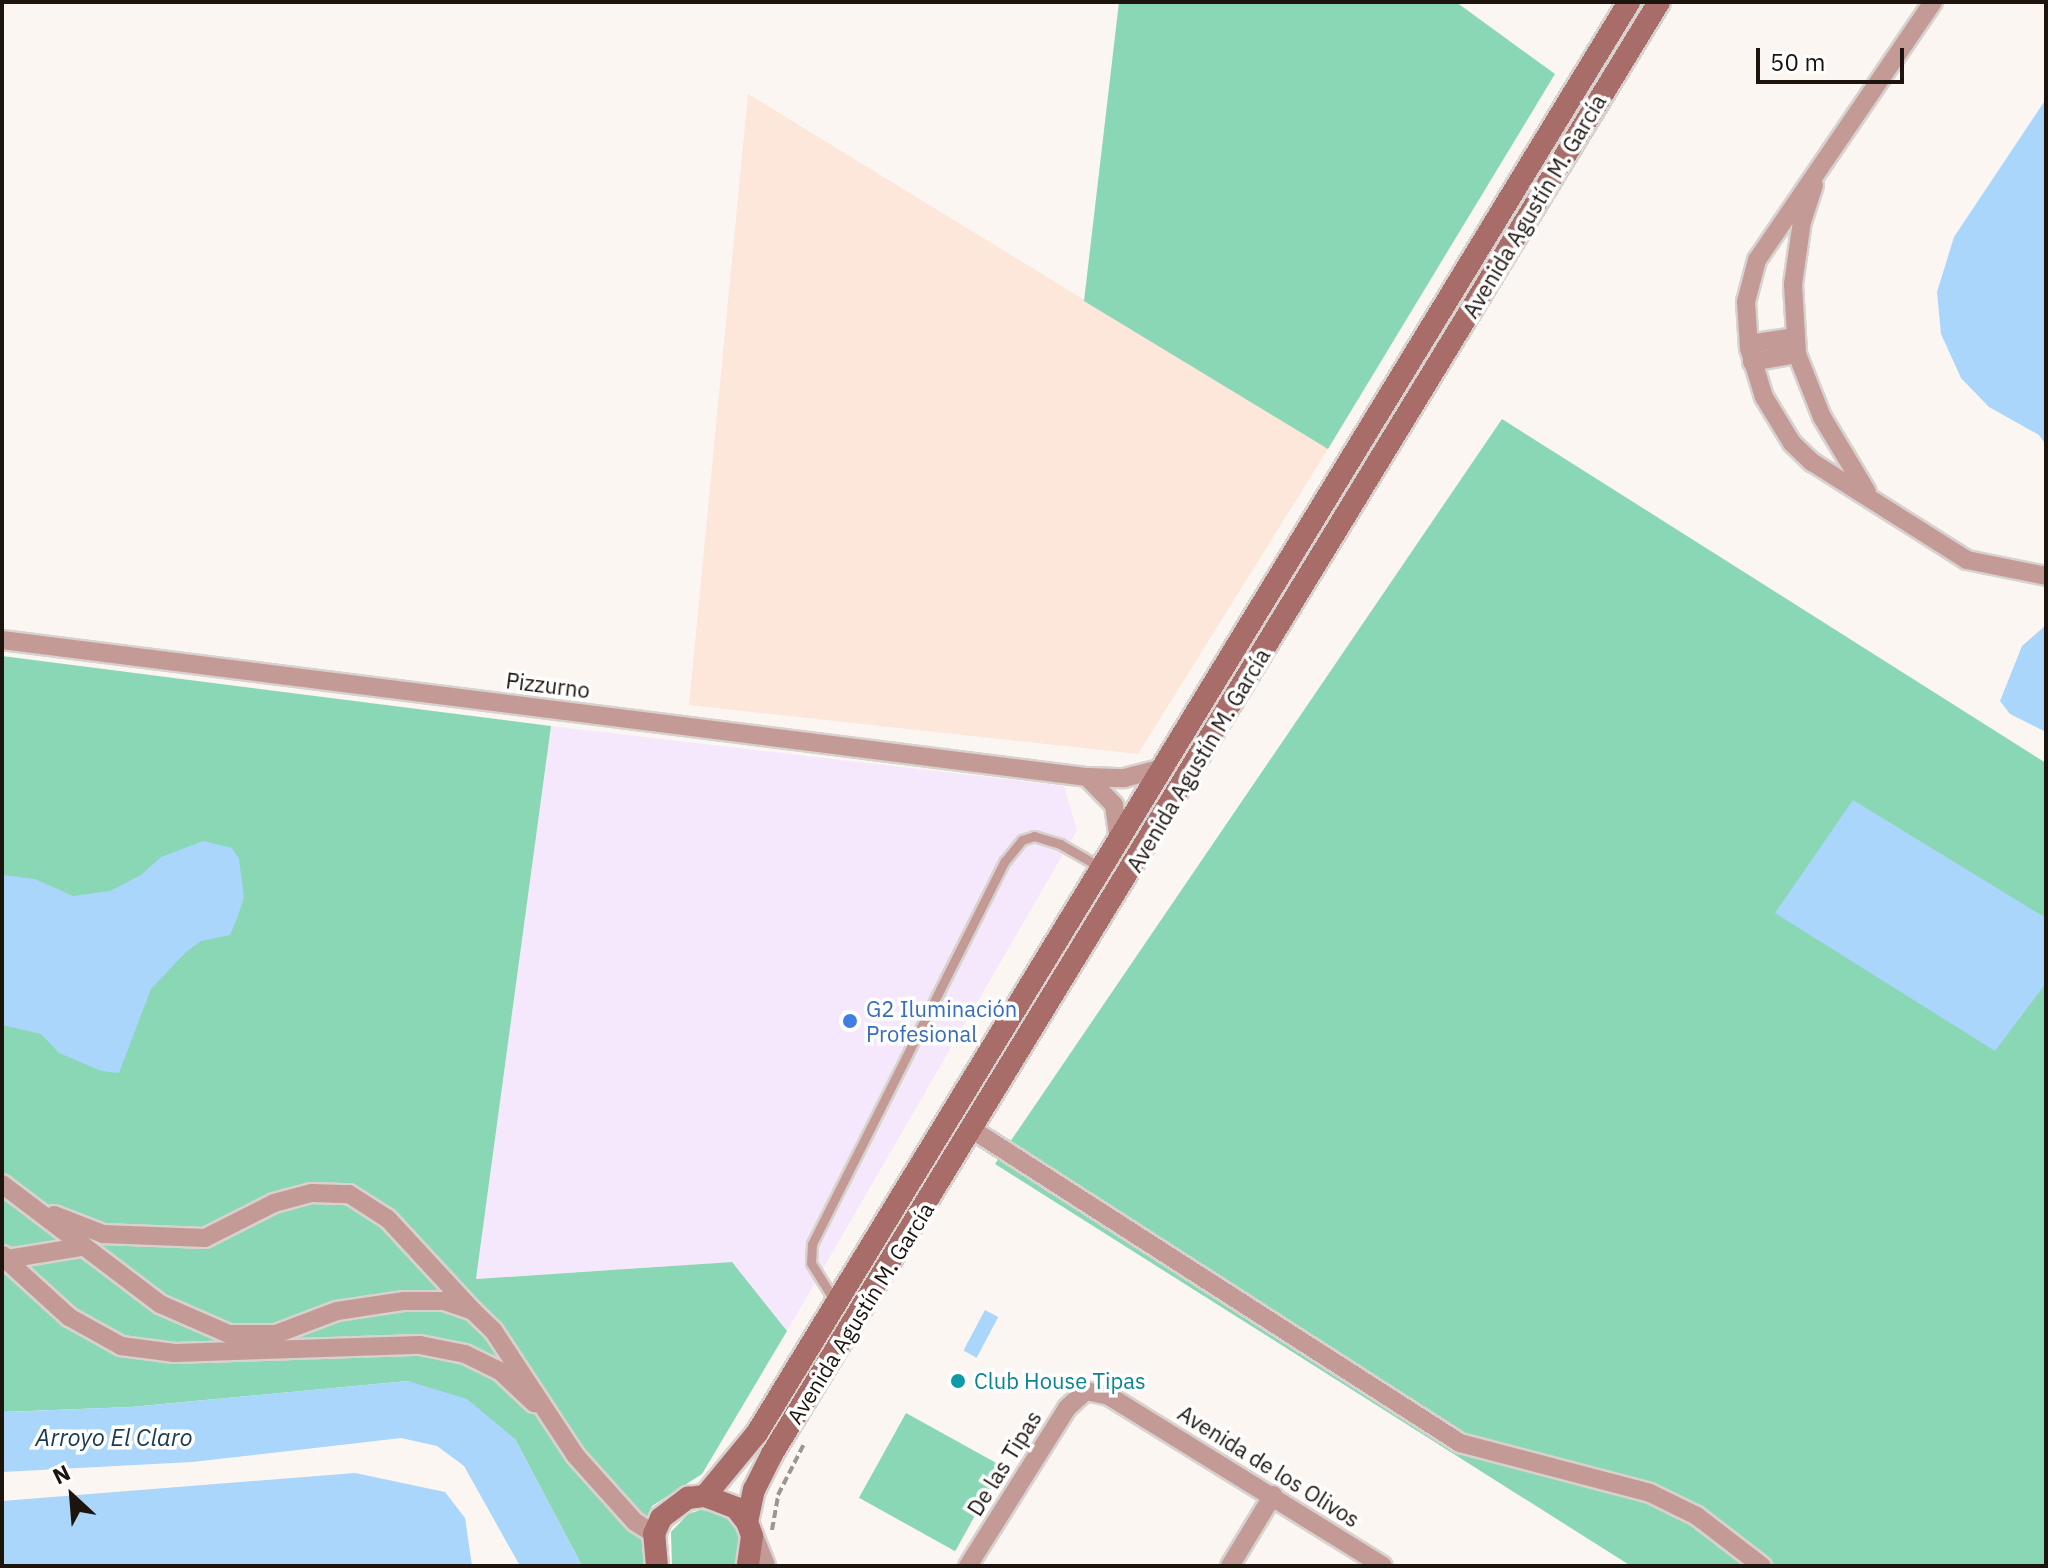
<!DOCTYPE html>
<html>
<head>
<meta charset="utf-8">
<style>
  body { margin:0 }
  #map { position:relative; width:2048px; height:1568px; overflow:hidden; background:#fcf6f3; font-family:"IBM Plex Sans",sans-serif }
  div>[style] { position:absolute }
  .commercial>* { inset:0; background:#f5e8fd }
  .built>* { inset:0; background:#fce7da }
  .green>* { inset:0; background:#8ad7b5; transform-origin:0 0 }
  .water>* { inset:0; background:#a9d6fa; transform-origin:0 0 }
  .path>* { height:4px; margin-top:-2px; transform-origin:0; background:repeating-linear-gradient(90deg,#9d9591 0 8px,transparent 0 12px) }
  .roads { filter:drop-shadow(2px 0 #d8d2ce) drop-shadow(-2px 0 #d8d2ce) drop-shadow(0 2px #d8d2ce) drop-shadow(0 -2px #d8d2ce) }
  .service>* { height:9px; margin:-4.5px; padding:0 4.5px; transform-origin:4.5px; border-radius:4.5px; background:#c49a97 }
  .minor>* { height:18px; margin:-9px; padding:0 9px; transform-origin:9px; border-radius:9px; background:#c49a97 }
  .tertiary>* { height:22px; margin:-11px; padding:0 11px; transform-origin:11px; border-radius:11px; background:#c49a97 }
  .secondary>* { height:22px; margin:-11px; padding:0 11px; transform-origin:11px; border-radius:11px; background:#a86c69 }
  .dots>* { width:22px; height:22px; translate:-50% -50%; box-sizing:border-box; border:4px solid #fff; border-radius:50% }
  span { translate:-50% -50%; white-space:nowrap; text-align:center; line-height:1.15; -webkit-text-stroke:7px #fff; paint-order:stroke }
  .street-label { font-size:22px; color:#1d140e }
  .shop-label { font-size:22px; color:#366cbe }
  .left { translate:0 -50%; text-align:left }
  .culture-label { font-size:22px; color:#0d838f }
  .water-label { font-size:24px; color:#193a52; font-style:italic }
  .frame { position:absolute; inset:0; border:4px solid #1d140e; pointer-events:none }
  .north { position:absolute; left:32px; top:1456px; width:80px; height:80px; -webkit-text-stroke:6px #fff; paint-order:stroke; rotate:334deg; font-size:22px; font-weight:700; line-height:32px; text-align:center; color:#1d140e }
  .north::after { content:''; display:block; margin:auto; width:28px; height:36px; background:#1d140e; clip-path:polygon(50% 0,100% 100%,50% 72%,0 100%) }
  .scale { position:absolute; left:1756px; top:48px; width:148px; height:36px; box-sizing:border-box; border:4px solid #1d140e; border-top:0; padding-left:10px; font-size:24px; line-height:28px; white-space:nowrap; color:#1d140e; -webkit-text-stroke:6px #fff; paint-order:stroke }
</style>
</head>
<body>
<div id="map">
  <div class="commercial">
    <i style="clip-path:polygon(551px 726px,1064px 786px,1077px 830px,787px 1331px,731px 1262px,476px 1279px)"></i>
  </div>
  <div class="built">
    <i style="clip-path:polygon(748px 94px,1328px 449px,1138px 754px,689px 705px)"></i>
  </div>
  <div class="green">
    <i style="clip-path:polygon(1119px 2px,1456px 2px,1555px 74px,1328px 449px,1084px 301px)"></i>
    <i style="clip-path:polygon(1502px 419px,2046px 763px,2046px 1566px,1631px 1566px,995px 1164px)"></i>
    <i style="clip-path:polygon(2px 656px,551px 726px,476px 1279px,732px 1262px,787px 1331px,702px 1474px,652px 1506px,641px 1532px,644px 1566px,582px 1566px,515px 1439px,408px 1381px,131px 1407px,2px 1412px)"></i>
    <i style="left:906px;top:1413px;width:110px;height:97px;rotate:29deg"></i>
    <i style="clip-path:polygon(700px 1510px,713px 1511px,734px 1523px,744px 1546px,739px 1566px,672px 1566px,671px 1532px,688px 1514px)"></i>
  </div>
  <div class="water">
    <i style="clip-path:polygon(2046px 99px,2046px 445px,2039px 435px,1989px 407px,1961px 378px,1941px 334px,1937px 292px,1954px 237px)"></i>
    <i style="clip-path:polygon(2046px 625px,2046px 732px,2010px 714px,2000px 701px,2022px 646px)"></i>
    <i style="clip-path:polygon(1853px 800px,2046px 918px,2046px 983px,1995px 1051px,1775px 913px)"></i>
    <i style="clip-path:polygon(203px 841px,232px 848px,239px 859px,244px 898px,236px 921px,230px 935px,201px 941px,186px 952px,151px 989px,119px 1073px,101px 1071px,59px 1053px,41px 1034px,2px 1025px,2px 875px,35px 879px,73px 896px,110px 891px,141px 875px,161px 857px)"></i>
    <i style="left:985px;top:1310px;width:15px;height:46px;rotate:28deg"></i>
    <i style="clip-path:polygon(408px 1381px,467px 1399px,515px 1439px,582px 1566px,520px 1566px,464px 1466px,437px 1446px,401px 1438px,192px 1462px,2px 1472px,2px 1412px,131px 1407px)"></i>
    <i style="clip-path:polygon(355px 1473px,445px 1492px,465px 1518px,472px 1566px,2px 1566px,2px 1501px)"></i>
  </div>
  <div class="path">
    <i style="left:772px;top:1530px;width:36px;rotate:-80deg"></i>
    <i style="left:778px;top:1495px;width:59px;rotate:-63deg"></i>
  </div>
  <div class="roads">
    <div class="service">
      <i style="left:836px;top:1303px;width:47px;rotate:-122deg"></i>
      <i style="left:811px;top:1263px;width:19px;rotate:-87deg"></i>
      <i style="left:812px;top:1244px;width:429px;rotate:-63.3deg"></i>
      <i style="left:1005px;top:861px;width:27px;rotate:-51deg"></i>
      <i style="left:1022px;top:840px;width:13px;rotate:-18deg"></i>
      <i style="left:1034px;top:836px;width:27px;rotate:17deg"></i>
      <i style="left:1060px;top:844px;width:46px;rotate:29.9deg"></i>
    </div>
    <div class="minor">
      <i style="left:1933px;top:2px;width:312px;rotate:124.3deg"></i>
      <i style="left:1757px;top:260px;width:43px;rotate:104.7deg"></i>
      <i style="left:1746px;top:302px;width:46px;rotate:86.3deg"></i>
      <i style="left:1749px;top:348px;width:51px;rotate:73deg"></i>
      <i style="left:1764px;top:397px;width:54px;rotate:58.7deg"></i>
      <i style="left:1792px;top:443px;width:28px;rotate:44deg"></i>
      <i style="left:1812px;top:462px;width:183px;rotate:32.3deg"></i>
      <i style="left:1967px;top:560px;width:81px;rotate:11.4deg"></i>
      <i style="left:1814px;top:185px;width:38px;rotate:108deg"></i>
      <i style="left:1802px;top:221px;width:64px;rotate:98.1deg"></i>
      <i style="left:1793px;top:284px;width:70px;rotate:86.7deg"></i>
      <i style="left:1797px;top:354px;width:68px;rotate:68.4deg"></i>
      <i style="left:1822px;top:417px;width:87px;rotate:59deg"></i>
      <i style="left:1749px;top:344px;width:47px;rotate:-8.7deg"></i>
      <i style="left:1752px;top:362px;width:46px;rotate:-10.1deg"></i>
      <i style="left:2px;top:640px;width:1094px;rotate:7.2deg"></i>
      <i style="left:1087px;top:777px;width:37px;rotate:2deg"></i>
      <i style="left:1124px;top:778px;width:41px;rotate:-14deg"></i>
      <i style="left:1087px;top:777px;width:39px;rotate:46deg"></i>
      <i style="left:1114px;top:805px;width:37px;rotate:82deg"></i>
      <i style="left:973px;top:1130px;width:579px;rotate:32.73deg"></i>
      <i style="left:1460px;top:1443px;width:196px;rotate:14.7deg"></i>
      <i style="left:1650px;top:1493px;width:52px;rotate:26.1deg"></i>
      <i style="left:1697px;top:1516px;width:82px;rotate:37.6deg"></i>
      <i style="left:2px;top:1184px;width:198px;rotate:37.2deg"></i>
      <i style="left:160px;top:1304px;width:75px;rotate:23.5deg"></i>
      <i style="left:229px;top:1334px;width:47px"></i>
      <i style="left:276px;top:1334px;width:65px;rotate:-20.7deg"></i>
      <i style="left:337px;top:1311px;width:68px;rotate:-8.5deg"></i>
      <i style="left:404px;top:1301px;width:40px"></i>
      <i style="left:444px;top:1301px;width:31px;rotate:19deg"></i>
      <i style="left:473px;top:1311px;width:28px;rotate:44deg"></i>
      <i style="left:493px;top:1330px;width:149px;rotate:56.7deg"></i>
      <i style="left:575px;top:1455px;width:90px;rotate:48.2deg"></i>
      <i style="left:635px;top:1522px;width:22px;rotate:32deg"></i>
      <i style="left:54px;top:1215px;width:53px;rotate:21.2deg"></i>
      <i style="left:103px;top:1234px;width:102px;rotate:2.2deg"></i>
      <i style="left:205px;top:1238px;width:77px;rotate:-26.9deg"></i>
      <i style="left:274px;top:1203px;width:39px;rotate:-15deg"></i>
      <i style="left:312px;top:1193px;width:37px;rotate:2deg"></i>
      <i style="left:349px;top:1194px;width:46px;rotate:32.7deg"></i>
      <i style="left:388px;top:1219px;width:122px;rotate:47.3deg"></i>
      <i style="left:3px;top:1255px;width:6px;rotate:45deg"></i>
      <i style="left:7px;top:1259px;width:76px;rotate:-9.1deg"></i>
      <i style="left:2px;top:1256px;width:91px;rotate:42.3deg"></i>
      <i style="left:69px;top:1317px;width:60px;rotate:29.1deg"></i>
      <i style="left:121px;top:1346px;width:54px;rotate:7.4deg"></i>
      <i style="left:175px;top:1353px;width:245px;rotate:-1.9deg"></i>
      <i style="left:420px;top:1345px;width:46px;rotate:11.3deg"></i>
      <i style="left:465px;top:1354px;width:39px;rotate:26deg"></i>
      <i style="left:500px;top:1371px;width:47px;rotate:43.3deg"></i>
      <i style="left:968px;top:1566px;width:186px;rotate:-57.9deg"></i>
      <i style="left:1067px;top:1408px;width:25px;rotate:-42deg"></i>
      <i style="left:1086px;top:1391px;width:24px;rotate:12deg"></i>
      <i style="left:1109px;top:1396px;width:322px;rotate:31.8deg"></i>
      <i style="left:1230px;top:1566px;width:83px;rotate:-58.8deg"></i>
    </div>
    <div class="tertiary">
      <i style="left:752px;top:1536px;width:32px;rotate:68deg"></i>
    </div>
    <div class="secondary">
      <i style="left:705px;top:1496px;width:82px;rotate:-50.5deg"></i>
      <i style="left:757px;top:1433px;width:1676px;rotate:-58.64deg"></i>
      <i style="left:747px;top:1522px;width:33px;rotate:-78deg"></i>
      <i style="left:754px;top:1490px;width:40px;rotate:-63.4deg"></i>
      <i style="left:772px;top:1454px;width:1701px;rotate:-58.58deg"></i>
      <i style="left:657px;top:1566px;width:32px;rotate:-95deg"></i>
      <i style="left:654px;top:1534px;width:17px;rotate:-66deg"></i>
      <i style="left:661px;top:1518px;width:34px;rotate:-37deg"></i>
      <i style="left:688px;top:1498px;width:17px;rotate:-7deg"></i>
      <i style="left:705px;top:1496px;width:33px;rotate:21deg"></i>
      <i style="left:736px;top:1508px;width:18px;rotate:52deg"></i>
      <i style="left:747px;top:1522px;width:15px;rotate:70deg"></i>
      <i style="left:752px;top:1536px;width:30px;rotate:98deg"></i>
    </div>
  </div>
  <div class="dots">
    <i style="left:850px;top:1021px;background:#3f7fe0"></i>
    <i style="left:958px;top:1381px;background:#0f9aa8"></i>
  </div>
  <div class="street-label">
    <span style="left:1534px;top:206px;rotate:-59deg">Avenida Agustín M. García</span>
    <span style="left:548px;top:685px;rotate:7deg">Pizzurno</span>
    <span style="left:1198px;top:760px;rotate:-59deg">Avenida Agustín M. García</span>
    <span style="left:860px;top:1313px;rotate:-58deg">Avenida Agustín M. García</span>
    <span style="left:1004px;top:1463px;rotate:-58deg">De las Tipas</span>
    <span style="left:1269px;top:1466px;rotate:32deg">Avenida de los Olivos</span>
  </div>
  <div class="shop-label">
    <span class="left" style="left:866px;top:1021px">G2 Iluminación<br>Profesional</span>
  </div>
  <div class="culture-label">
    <span class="left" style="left:974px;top:1381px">Club House Tipas</span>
  </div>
  <div class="water-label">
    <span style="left:114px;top:1438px">Arroyo El Claro</span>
  </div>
  <div class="frame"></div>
  <div class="north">N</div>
  <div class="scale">50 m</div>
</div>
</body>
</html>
